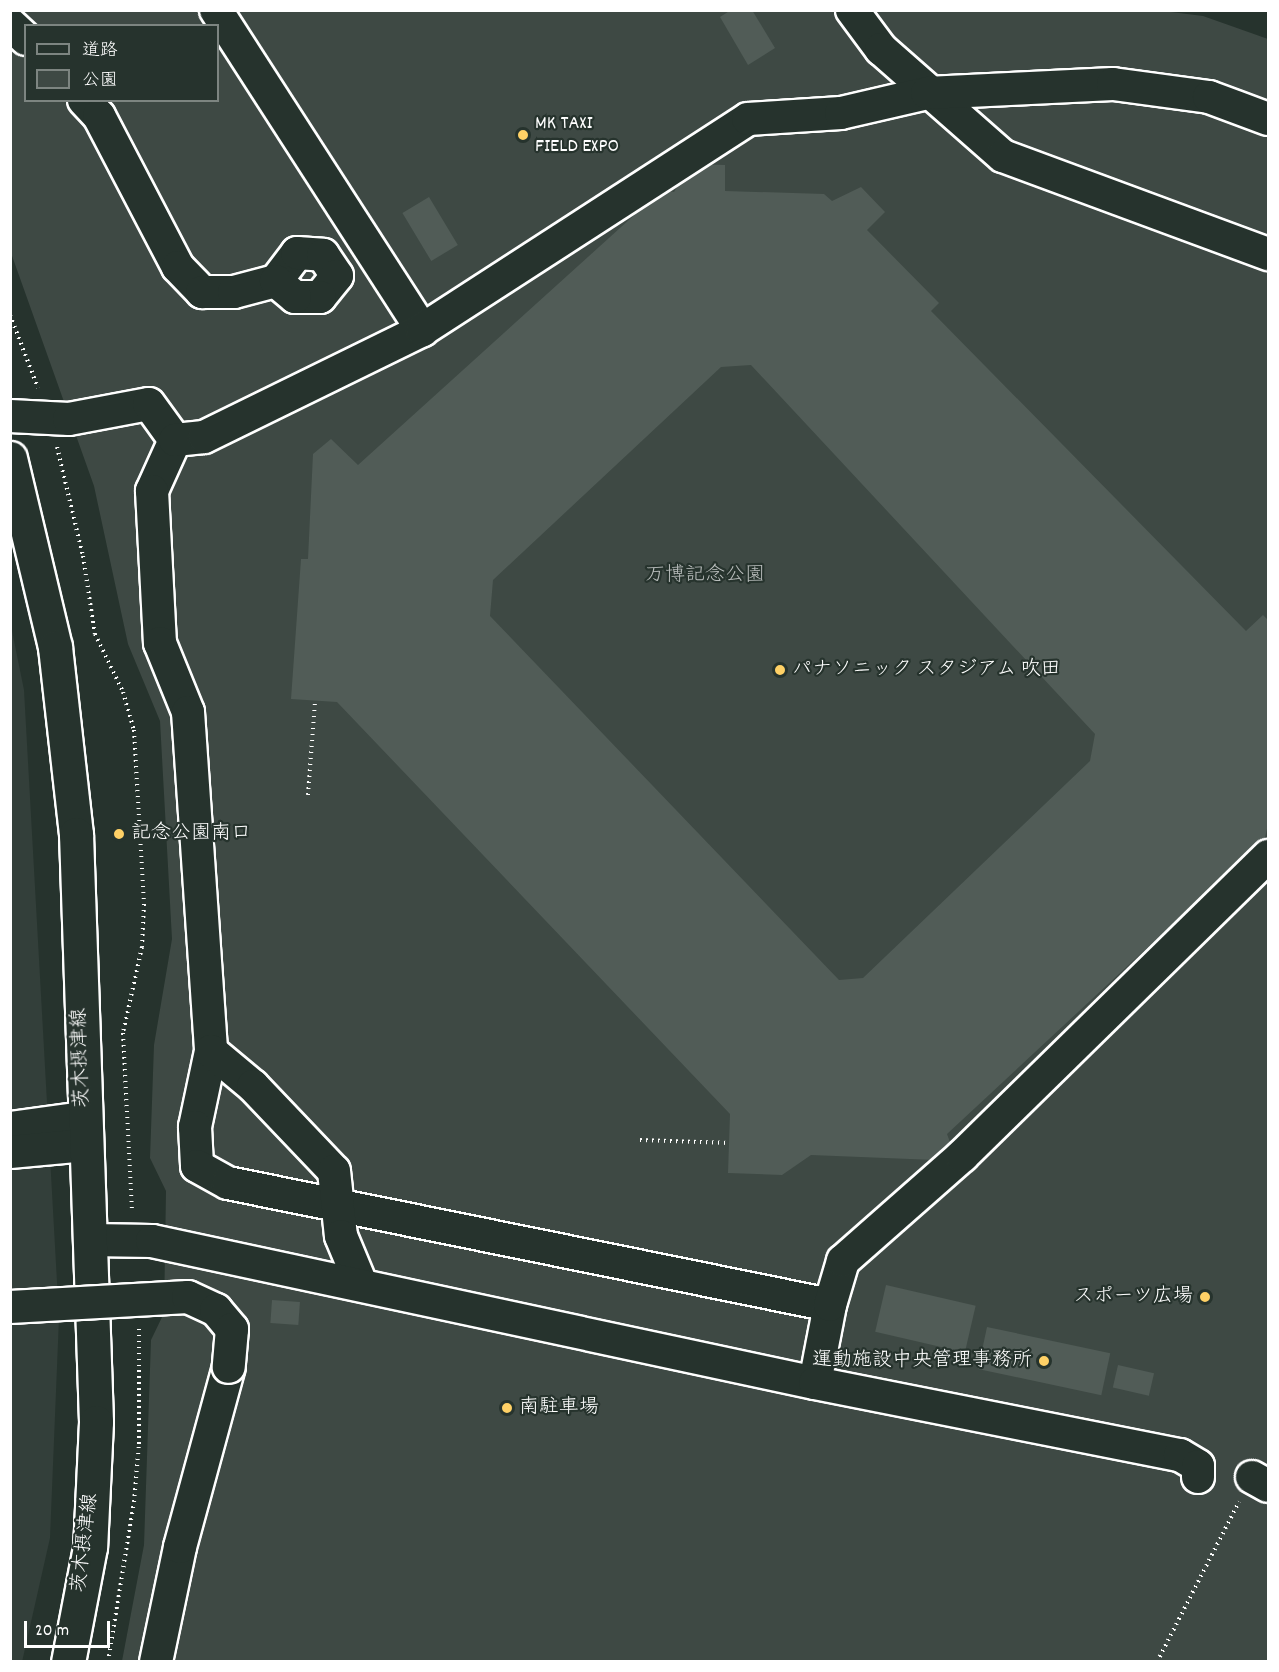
<!DOCTYPE html>
<html>
<head>
<meta charset="utf-8">
<style>
  body { margin:0 }
  #map { position:relative; width:1279px; height:1672px; overflow:hidden; background:#26332d; font-family:Dekko,"Klee One",sans-serif }
  div>[style] { position:absolute }
  .built>* { inset:0; background:#333f3a }
  .green>* { inset:0; background:#3e4944 }
  .building>* { inset:0; background:#515c57; transform-origin:0 0 }
  .path>* { height:4px; margin-top:-2px; transform-origin:0; background:repeating-linear-gradient(90deg,#fff 0 1.5px,transparent 0 6px) }
  .roads { filter:drop-shadow(2px 0 #fff) drop-shadow(-2px 0 #fff) drop-shadow(0 2px #fff) drop-shadow(0 -2px #fff) }
  .minor>* { height:32px; margin:-16px; padding:0 16px; transform-origin:16px; border-radius:16px; background:#26332d }
  .major>* { height:33px; margin:-16.5px; padding:0 16.5px; transform-origin:16.5px; border-radius:16.5px; background:#26332d }
  .bridges { filter:drop-shadow(2px 0 #fff) drop-shadow(-2px 0 #fff) drop-shadow(0 2px #fff) drop-shadow(0 -2px #fff) }
  .minor-bridge>* { height:32px; margin:-16px; padding:0 16px; transform-origin:16px; border-radius:16px; background:#26332d }
  .dots>* { width:16px; height:16px; translate:-50% -50%; box-sizing:border-box; border:3px solid #26332d; border-radius:50% }
  span { translate:-50% -50%; white-space:nowrap; text-align:center; line-height:1.15; -webkit-text-stroke:4.5px #26332d; paint-order:stroke }
  .poi-label { font-size:20px; color:#fff }
  .left { translate:0 -50%; text-align:left }
  .right { translate:-100% -50%; text-align:right }
  .park-label { font-size:20px; color:#bbbfbe }
  .street-label { font-size:20px; color:#fff }
  .frame { position:absolute; inset:0; border:12px solid #fff; pointer-events:none }
  .legend { position:absolute; left:24px; top:24px; width:195px; height:78px; box-sizing:border-box; background:#26332d; border:2px solid #7d8581; margin:0; padding:8px 10px; list-style:none; font-size:18px; color:#fff }
  .legend li { display:flex; align-items:center; gap:12px; height:30px }
  .legend b { width:30px; border:2px solid #7d8581 }
  .scale { position:absolute; left:24px; top:1621px; width:86px; height:27px; box-sizing:border-box; border:3px solid #fff; border-top:0; padding-left:8px; font-size:18px; line-height:21px; white-space:nowrap; color:#fff; -webkit-text-stroke:4px #26332d; paint-order:stroke }
</style>
</head>
<body>
<div id="map">
  <div class="built">
    <i style="clip-path:polygon(10px 621px,24px 690px,59px 1318px,50px 1538px,22px 1662px,10px 1661px)"></i>
  </div>
  <div class="green">
    <i style="clip-path:polygon(evenodd,1155px 10px,1203px 16px,1268px 39px,1268px 1661px,122px 1661px,144px 1545px,151px 1340px,164px 1313px,166px 1191px,150px 1158px,154px 1045px,172px 939px,160px 721px,128px 644px,94px 486px,11px 253px,11px 11px,1155px 10px,26px 26px,218px 26px,218px 100px,26px 100px,26px 26px)"></i>
  </div>
  <div class="building">
    <i style="clip-path:polygon(731px 10px,752px 10px,775px 48px,748px 65px,720px 17px)"></i>
    <i style="clip-path:polygon(evenodd,691px 164px,725px 165px,725px 191px,824px 194px,832px 201px,861px 187px,885px 212px,867px 230px,939px 303px,931px 311px,1246px 631px,1263px 615px,1268px 620px,1268px 824px,1265px 838px,947px 1134px,951px 1145px,935px 1160px,811px 1155px,782px 1175px,728px 1173px,730px 1114px,337px 702px,291px 699px,301px 559px,308px 559px,313px 454px,331px 439px,358px 465px,662px 190px,674px 192px,691px 164px,751px 365px,1095px 734px,1090px 761px,863px 978px,839px 980px,490px 616px,493px 580px,721px 367px,751px 365px)"></i>
    <i style="left:429px;top:197px;width:56px;height:31px;rotate:59deg"></i>
    <i style="left:886px;top:1285px;width:92px;height:48px;rotate:13deg"></i>
    <i style="left:272px;top:1300px;width:28px;height:23px;rotate:4deg"></i>
    <i style="left:987px;top:1327px;width:126px;height:43px;rotate:12deg"></i>
    <i style="left:1118px;top:1365px;width:37px;height:23px;rotate:13deg"></i>
  </div>
  <div class="path">
    <i style="left:10px;top:315px;width:78px;rotate:69deg"></i>
    <i style="left:57px;top:447px;width:112px;rotate:76.6deg"></i>
    <i style="left:83px;top:556px;width:79px;rotate:81.3deg"></i>
    <i style="left:95px;top:634px;width:64px;rotate:64.2deg"></i>
    <i style="left:123px;top:692px;width:40px;rotate:74deg"></i>
    <i style="left:134px;top:730px;width:174px;rotate:86.7deg"></i>
    <i style="left:144px;top:904px;width:43px;rotate:92.7deg"></i>
    <i style="left:142px;top:947px;width:88px;rotate:102.5deg"></i>
    <i style="left:123px;top:1033px;width:177px;rotate:87.1deg"></i>
    <i style="left:308px;top:795px;width:94px;rotate:-85.7deg"></i>
    <i style="left:640px;top:1140px;width:89px;rotate:1.9deg"></i>
    <i style="left:108px;top:1662px;width:162px;rotate:-80.8deg"></i>
    <i style="left:134px;top:1502px;width:58px;rotate:-85.1deg"></i>
    <i style="left:139px;top:1444px;width:115px;rotate:-90deg"></i>
    <i style="left:1157px;top:1662px;width:180px;rotate:-62.9deg"></i>
  </div>
  <div class="roads">
    <div class="minor">
      <i style="left:216px;top:10px;width:381px;rotate:57.2deg"></i>
      <i style="left:852px;top:10px;width:49px;rotate:53.4deg"></i>
      <i style="left:881px;top:49px;width:162px;rotate:41.3deg"></i>
      <i style="left:1003px;top:156px;width:283px;rotate:20.3deg"></i>
      <i style="left:10px;top:24px;width:22px;rotate:43deg"></i>
      <i style="left:84px;top:100px;width:22px;rotate:47deg"></i>
      <i style="left:99px;top:116px;width:170px;rotate:62.4deg"></i>
      <i style="left:178px;top:267px;width:35px;rotate:46deg"></i>
      <i style="left:202px;top:292px;width:32px"></i>
      <i style="left:234px;top:292px;width:43px;rotate:-14.7deg"></i>
      <i style="left:276px;top:281px;width:35px;rotate:-53deg"></i>
      <i style="left:297px;top:253px;width:26px;rotate:4deg"></i>
      <i style="left:323px;top:255px;width:25px;rotate:56deg"></i>
      <i style="left:337px;top:276px;width:27px;rotate:129deg"></i>
      <i style="left:320px;top:297px;width:25px;rotate:180deg"></i>
      <i style="left:295px;top:297px;width:25px;rotate:-140deg"></i>
      <i style="left:10px;top:416px;width:59px;rotate:2.9deg"></i>
      <i style="left:69px;top:419px;width:81px;rotate:-10.6deg"></i>
      <i style="left:149px;top:404px;width:44px;rotate:54.2deg"></i>
      <i style="left:175px;top:440px;width:56px;rotate:114.3deg"></i>
      <i style="left:152px;top:491px;width:152px;rotate:87deg"></i>
      <i style="left:160px;top:643px;width:74px;rotate:67.9deg"></i>
      <i style="left:188px;top:712px;width:340px;rotate:86.1deg"></i>
      <i style="left:211px;top:1051px;width:78px;rotate:101.9deg"></i>
      <i style="left:195px;top:1127px;width:39px;rotate:87deg"></i>
      <i style="left:197px;top:1166px;width:35px;rotate:29deg"></i>
      <i style="left:228px;top:1183px;width:614px;rotate:11.46deg"></i>
      <i style="left:830px;top:1305px;width:79px;rotate:100.9deg"></i>
      <i style="left:175px;top:440px;width:29px;rotate:-6deg"></i>
      <i style="left:204px;top:437px;width:243px;rotate:-26.1deg"></i>
      <i style="left:422px;top:330px;width:388px;rotate:-32.9deg"></i>
      <i style="left:748px;top:119px;width:93px;rotate:-3.7deg"></i>
      <i style="left:841px;top:113px;width:88px;rotate:-13.1deg"></i>
      <i style="left:927px;top:93px;width:186px;rotate:-2.8deg"></i>
      <i style="left:1113px;top:84px;width:97px;rotate:7.7deg"></i>
      <i style="left:1209px;top:97px;width:63px;rotate:20.4deg"></i>
      <i style="left:211px;top:1051px;width:55px;rotate:39.8deg"></i>
      <i style="left:253px;top:1086px;width:117px;rotate:46.4deg"></i>
      <i style="left:334px;top:1171px;width:65px;rotate:83.9deg"></i>
      <i style="left:341px;top:1236px;width:52px;rotate:67.4deg"></i>
      <i style="left:10px;top:1128px;width:75px;rotate:-7.7deg"></i>
      <i style="left:10px;top:1152px;width:76px;rotate:-5.3deg"></i>
      <i style="left:91px;top:1240px;width:61px;rotate:0.9deg"></i>
      <i style="left:152px;top:1241px;width:678px;rotate:12.09deg"></i>
      <i style="left:815px;top:1383px;width:372px;rotate:11.2deg"></i>
      <i style="left:1180px;top:1455px;width:21px;rotate:31deg"></i>
      <i style="left:1198px;top:1466px;width:11px;rotate:90deg"></i>
      <i style="left:830px;top:1305px;width:46px;rotate:-73.5deg"></i>
      <i style="left:843px;top:1261px;width:159px;rotate:-41.4deg"></i>
      <i style="left:962px;top:1156px;width:429px;rotate:-44.4deg"></i>
      <i style="left:1252px;top:1477px;width:18px;rotate:29deg"></i>
      <i style="left:156px;top:1662px;width:117px;rotate:-78.2deg"></i>
      <i style="left:180px;top:1547px;width:187px;rotate:-74.8deg"></i>
    </div>
    <div class="major">
      <i style="left:10px;top:458px;width:194px;rotate:76.6deg"></i>
      <i style="left:55px;top:647px;width:188px;rotate:83.6deg"></i>
      <i style="left:76px;top:834px;width:588px;rotate:88.05deg"></i>
      <i style="left:96px;top:1422px;width:125px;rotate:92.7deg"></i>
      <i style="left:90px;top:1547px;width:117px;rotate:100.8deg"></i>
    </div>
  </div>
  <div class="bridges">
    <div class="minor-bridge">
      <i style="left:10px;top:1307px;width:178px;rotate:-3.2deg"></i>
      <i style="left:188px;top:1297px;width:31px;rotate:25deg"></i>
      <i style="left:216px;top:1310px;width:25px;rotate:50deg"></i>
      <i style="left:232px;top:1329px;width:38px;rotate:95deg"></i>
    </div>
  </div>
  <div class="dots">
    <i style="left:523px;top:135px;background:#ffd166"></i>
    <i style="left:780px;top:670px;background:#ffd166"></i>
    <i style="left:119px;top:834px;background:#ffd166"></i>
    <i style="left:1205px;top:1297px;background:#ffd166"></i>
    <i style="left:1044px;top:1361px;background:#ffd166"></i>
    <i style="left:507px;top:1408px;background:#ffd166"></i>
  </div>
  <div class="poi-label">
    <span class="left" style="left:535px;top:136px">MK TAXI<br>FIELD EXPO</span>
    <span class="left" style="left:792px;top:670px">パナソニック スタジアム 吹田</span>
    <span class="left" style="left:131px;top:834px">記念公園南口</span>
    <span class="right" style="left:1193px;top:1297px">スポーツ広場</span>
    <span class="right" style="left:1032px;top:1361px">運動施設中央管理事務所</span>
    <span class="left" style="left:519px;top:1408px">南駐車場</span>
  </div>
  <div class="park-label">
    <span style="left:705px;top:576px">万博記念公園</span>
  </div>
  <div class="street-label">
    <span style="left:82px;top:1058px;rotate:-92deg">茨木摂津線</span>
    <span style="left:86px;top:1543px;rotate:-83deg">茨木摂津線</span>
  </div>
  <div class="frame"></div>
  <ul class="legend">
  <li><b style="height:8px;background:#26332d"></b>道路</li>
  <li><b style="height:16px;background:#3e4944"></b>公園</li>
  </ul>
  <div class="scale">20 m</div>
</div>
</body>
</html>
